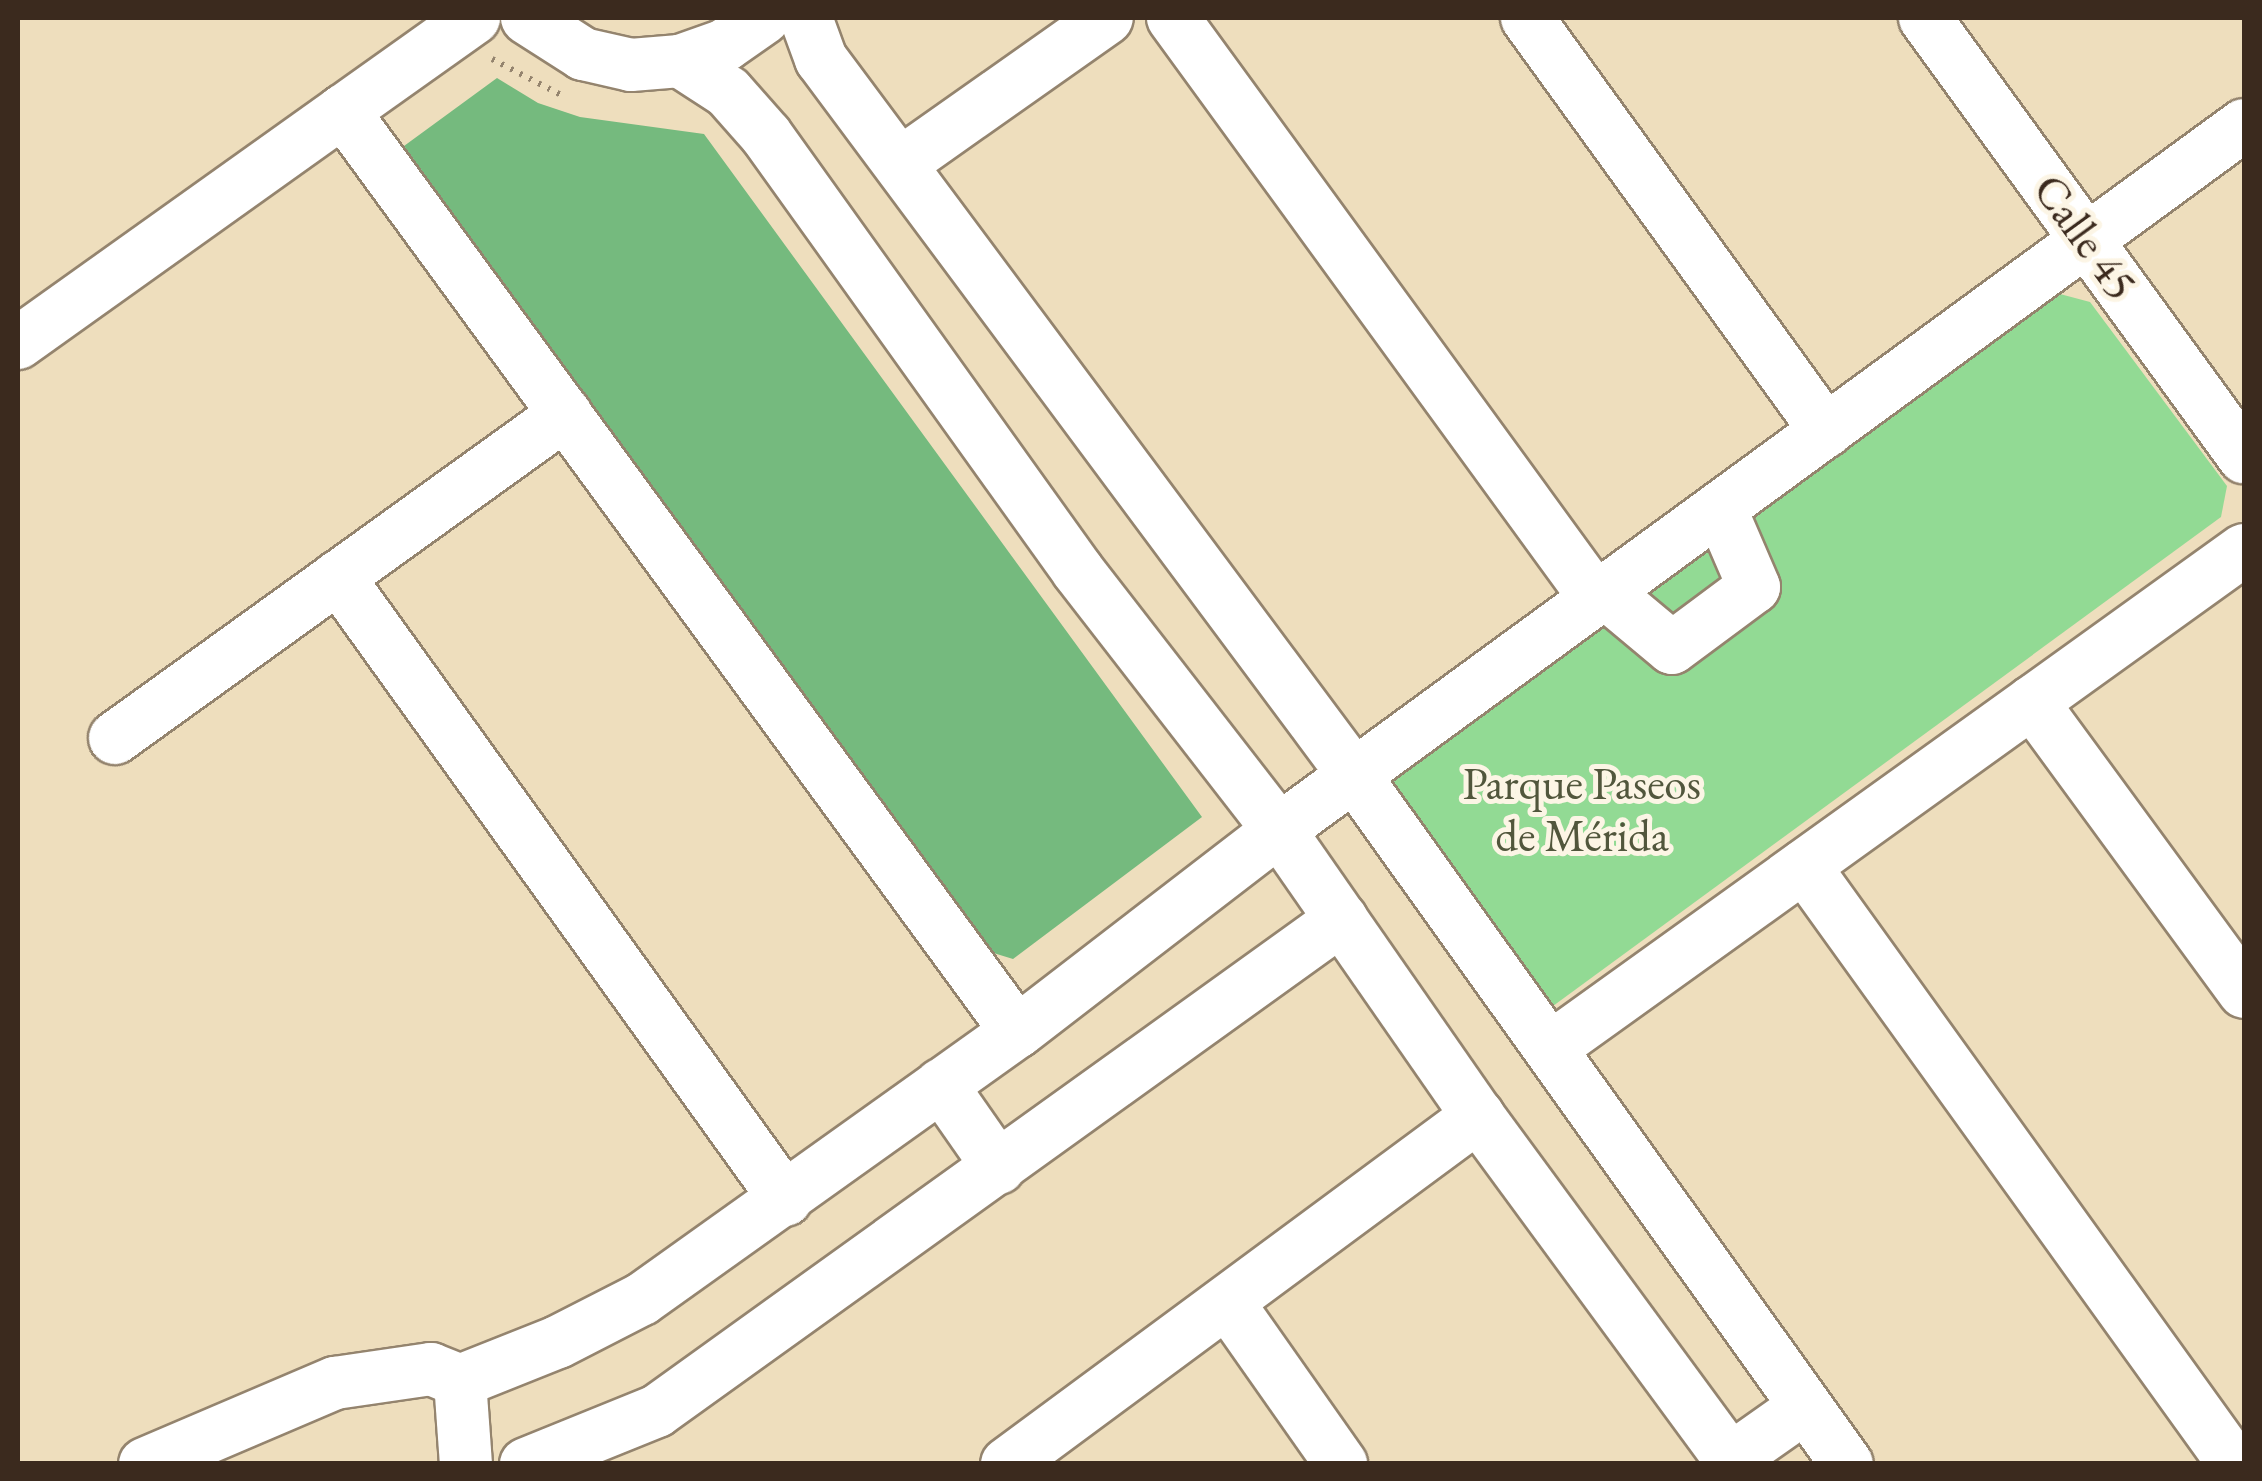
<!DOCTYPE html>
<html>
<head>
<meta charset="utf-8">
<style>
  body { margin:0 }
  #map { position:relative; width:2262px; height:1481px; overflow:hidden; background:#eedebd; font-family:"EB Garamond",serif }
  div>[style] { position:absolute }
  .green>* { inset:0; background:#92da94 }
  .forest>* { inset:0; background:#75ba7e }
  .path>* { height:6px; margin-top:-3px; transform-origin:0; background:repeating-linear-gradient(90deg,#94846e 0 2.5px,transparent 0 10.5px) }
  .roads { filter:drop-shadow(2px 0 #94846e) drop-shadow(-2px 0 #94846e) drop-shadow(0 2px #94846e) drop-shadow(0 -2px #94846e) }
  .minor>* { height:52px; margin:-26px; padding:0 26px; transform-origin:26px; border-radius:26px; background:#fff }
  span { translate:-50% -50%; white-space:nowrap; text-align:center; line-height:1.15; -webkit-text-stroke:10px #fcf5e5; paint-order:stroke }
  .street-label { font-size:45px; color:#3b2a1e }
  .park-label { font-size:45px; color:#51563c }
  .frame { position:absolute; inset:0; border:20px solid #3b2a1e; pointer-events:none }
</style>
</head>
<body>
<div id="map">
  <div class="green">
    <i style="clip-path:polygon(2060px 294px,2090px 302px,2227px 486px,2221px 517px,1553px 1006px,1530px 1004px,1386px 776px)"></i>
  </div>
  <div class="forest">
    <i style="clip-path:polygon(497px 78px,538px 103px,580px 117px,704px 134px,1202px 817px,1013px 959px,987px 951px,404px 146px)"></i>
  </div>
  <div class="path">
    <i style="left:492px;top:59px;width:82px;rotate:27.5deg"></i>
  </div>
  <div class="roads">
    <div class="minor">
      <i style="left:474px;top:18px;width:161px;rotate:144.6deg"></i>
      <i style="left:343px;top:111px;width:1141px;rotate:53.8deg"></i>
      <i style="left:527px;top:18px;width:67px;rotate:32.7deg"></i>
      <i style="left:583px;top:54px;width:49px;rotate:12.9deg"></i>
      <i style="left:631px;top:65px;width:49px;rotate:-4.7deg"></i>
      <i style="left:680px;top:61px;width:48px;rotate:-19.6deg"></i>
      <i style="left:725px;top:45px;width:47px;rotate:-34.7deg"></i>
      <i style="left:806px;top:18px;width:44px;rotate:69.9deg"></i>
      <i style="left:821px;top:59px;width:893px;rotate:53.34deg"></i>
      <i style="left:1354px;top:775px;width:847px;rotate:54.42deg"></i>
      <i style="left:1173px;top:18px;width:719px;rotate:53.94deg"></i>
      <i style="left:1527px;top:18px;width:510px;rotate:54.1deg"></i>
      <i style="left:1925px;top:18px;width:543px;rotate:54deg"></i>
      <i style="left:680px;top:61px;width:57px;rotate:32.9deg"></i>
      <i style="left:728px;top:92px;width:57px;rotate:48.5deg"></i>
      <i style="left:766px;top:135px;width:536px;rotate:54.41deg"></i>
      <i style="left:1078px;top:571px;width:328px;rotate:52.2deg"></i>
      <i style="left:1279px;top:830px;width:348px;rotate:55.2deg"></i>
      <i style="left:1478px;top:1116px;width:432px;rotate:53.7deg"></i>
      <i style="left:900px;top:164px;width:253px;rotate:-35.2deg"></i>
      <i style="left:18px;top:343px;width:399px;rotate:-35.5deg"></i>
      <i style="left:338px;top:577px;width:767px;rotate:54.28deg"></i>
      <i style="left:1605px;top:592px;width:87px;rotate:39.9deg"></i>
      <i style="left:1672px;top:648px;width:102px;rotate:-36.6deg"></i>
      <i style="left:1754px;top:587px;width:86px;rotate:-113.3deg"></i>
      <i style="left:2032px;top:702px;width:359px;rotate:53.8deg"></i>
      <i style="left:115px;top:738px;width:555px;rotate:-35.75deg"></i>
      <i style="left:1804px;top:866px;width:737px;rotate:54.28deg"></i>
      <i style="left:1552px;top:1047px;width:852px;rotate:-35.69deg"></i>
      <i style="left:941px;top:1085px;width:101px;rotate:55.1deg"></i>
      <i style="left:1228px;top:1303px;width:197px;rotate:54.9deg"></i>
      <i style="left:460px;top:1381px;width:83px;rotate:85.9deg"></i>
      <i style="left:1731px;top:1459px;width:90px;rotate:-35.1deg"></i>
      <i style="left:145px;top:1464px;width:207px;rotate:-23.1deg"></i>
      <i style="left:335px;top:1383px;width:97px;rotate:-8.3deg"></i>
      <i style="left:431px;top:1369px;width:31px;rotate:22deg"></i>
      <i style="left:460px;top:1381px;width:105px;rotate:-21.7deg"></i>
      <i style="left:558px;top:1342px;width:94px;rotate:-27.1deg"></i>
      <i style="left:642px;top:1299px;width:460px;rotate:-35.5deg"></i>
      <i style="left:1017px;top:1032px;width:331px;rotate:-37.6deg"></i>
      <i style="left:1279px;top:830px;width:1195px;rotate:-36.15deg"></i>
      <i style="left:526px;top:1464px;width:141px;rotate:-22deg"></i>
      <i style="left:657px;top:1411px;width:843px;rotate:-35.69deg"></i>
      <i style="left:1007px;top:1464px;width:586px;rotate:-36.46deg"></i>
    </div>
  </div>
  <div class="street-label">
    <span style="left:2085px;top:237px;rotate:54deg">Calle 45</span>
  </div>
  <div class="park-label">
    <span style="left:1582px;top:810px">Parque Paseos<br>de Mérida</span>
  </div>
  <div class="frame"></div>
</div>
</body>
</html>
